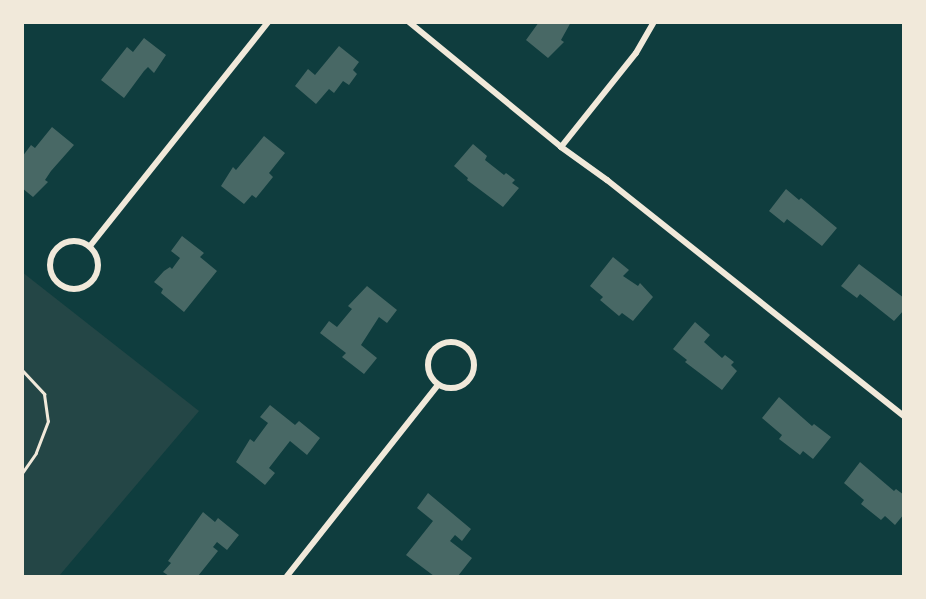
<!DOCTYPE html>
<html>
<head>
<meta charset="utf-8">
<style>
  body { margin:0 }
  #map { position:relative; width:926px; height:599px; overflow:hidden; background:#0f3d3e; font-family:Karla,sans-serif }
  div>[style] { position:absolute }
  .green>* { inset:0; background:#244646 }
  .building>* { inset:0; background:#486865 }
  .path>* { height:3px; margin:-1.5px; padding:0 1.5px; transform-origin:1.5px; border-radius:1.5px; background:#f1e9da }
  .minor>* { height:6px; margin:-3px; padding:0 3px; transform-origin:3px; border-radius:3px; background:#f1e9da }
  .minor>.ring { margin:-3px; padding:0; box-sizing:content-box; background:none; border:6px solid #f1e9da; border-radius:50% }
  span { translate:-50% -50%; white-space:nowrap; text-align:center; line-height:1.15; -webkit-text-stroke:6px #f1e9da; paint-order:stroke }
  .frame { position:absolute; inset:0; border:24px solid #f1e9da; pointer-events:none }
</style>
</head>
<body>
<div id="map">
  <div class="green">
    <i style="clip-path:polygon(22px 272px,199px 411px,59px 576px,23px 576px)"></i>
  </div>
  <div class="building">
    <i style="clip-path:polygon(539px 22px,571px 22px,561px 40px,564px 42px,548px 58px,526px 40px)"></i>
    <i style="clip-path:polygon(144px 38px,166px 55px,154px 73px,148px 67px,144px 71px,124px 98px,101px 80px,127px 47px,133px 52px)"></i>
    <i style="clip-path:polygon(339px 46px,359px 62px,353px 70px,357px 74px,349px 85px,343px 81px,334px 93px,329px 89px,316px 104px,295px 86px,308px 69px,315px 75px)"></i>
    <i style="clip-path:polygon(52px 127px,74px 145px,51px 171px,45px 180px,48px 182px,33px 197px,22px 188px,22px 157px,31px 145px,35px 148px)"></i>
    <i style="clip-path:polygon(264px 136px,285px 153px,269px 173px,273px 177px,256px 198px,252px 195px,244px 204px,221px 186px,233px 167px,236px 170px)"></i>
    <i style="clip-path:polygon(473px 144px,487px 156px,485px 160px,504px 175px,506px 173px,515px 180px,512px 183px,519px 188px,503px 207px,467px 180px,468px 178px,454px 166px)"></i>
    <i style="clip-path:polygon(786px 189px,799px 200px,801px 198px,837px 228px,822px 246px,787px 219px,784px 223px,769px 211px)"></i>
    <i style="clip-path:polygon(182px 236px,204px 253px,200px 257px,217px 271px,184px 312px,161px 293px,163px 289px,154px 282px,164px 271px,170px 267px,172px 269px,180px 258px,171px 251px)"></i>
    <i style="clip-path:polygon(613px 257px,629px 270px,623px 276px,638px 286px,640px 283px,653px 297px,633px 321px,622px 313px,619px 316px,600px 300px,603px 297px,590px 286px)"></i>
    <i style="clip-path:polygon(859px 264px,904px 298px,904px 310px,894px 321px,860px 294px,857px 298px,841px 286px)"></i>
    <i style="clip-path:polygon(367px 286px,397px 310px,387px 323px,379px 317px,361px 345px,377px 358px,364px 374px,342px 357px,346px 353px,320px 333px,329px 321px,337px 327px,352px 309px,348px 306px)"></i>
    <i style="clip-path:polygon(695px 322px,710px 335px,704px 342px,722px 358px,725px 355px,734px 362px,731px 365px,737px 371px,722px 390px,685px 362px,687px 360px,673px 349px)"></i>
    <i style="clip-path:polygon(779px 397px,812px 426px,814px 424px,831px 437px,813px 459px,803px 451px,800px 455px,779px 439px,782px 435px,762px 418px)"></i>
    <i style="clip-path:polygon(270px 405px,295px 425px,299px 421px,320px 438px,307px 455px,290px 441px,269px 468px,275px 473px,265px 485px,236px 462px,250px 439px,254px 442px,268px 423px,260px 417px)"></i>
    <i style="clip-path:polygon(860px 462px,894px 491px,896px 489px,904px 495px,904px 514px,895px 525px,885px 516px,881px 520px,861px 504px,864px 500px,844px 483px)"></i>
    <i style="clip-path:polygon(428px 493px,471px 529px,462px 541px,455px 535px,450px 541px,472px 558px,458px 576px,434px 576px,406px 555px,433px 521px,417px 508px)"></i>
    <i style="clip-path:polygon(203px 512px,215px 522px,218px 518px,239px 535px,227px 550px,217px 542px,213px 547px,218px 551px,198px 576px,169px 576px,163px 572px,171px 563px,168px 561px)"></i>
  </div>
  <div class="path">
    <i style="left:22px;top:370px;width:33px;rotate:47deg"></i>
    <i style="left:44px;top:394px;width:27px;rotate:82deg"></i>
    <i style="left:48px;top:421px;width:34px;rotate:111deg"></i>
    <i style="left:36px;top:453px;width:24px;rotate:125deg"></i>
  </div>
  <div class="minor">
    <i style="left:409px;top:22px;width:197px;rotate:39.4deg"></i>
    <i style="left:561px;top:147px;width:57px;rotate:35.7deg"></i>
    <i style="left:607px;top:180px;width:379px;rotate:38.5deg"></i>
    <i style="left:561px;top:147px;width:120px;rotate:-51.4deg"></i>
    <i style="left:636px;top:53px;width:36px;rotate:-60deg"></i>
    <i class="ring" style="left:50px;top:241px;width:42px;height:42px"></i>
    <i style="left:90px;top:246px;width:286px;rotate:-51.5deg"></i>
    <i class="ring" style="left:428px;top:342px;width:40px;height:40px"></i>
    <i style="left:287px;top:576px;width:243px;rotate:-51.7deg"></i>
  </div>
  <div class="frame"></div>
</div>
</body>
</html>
